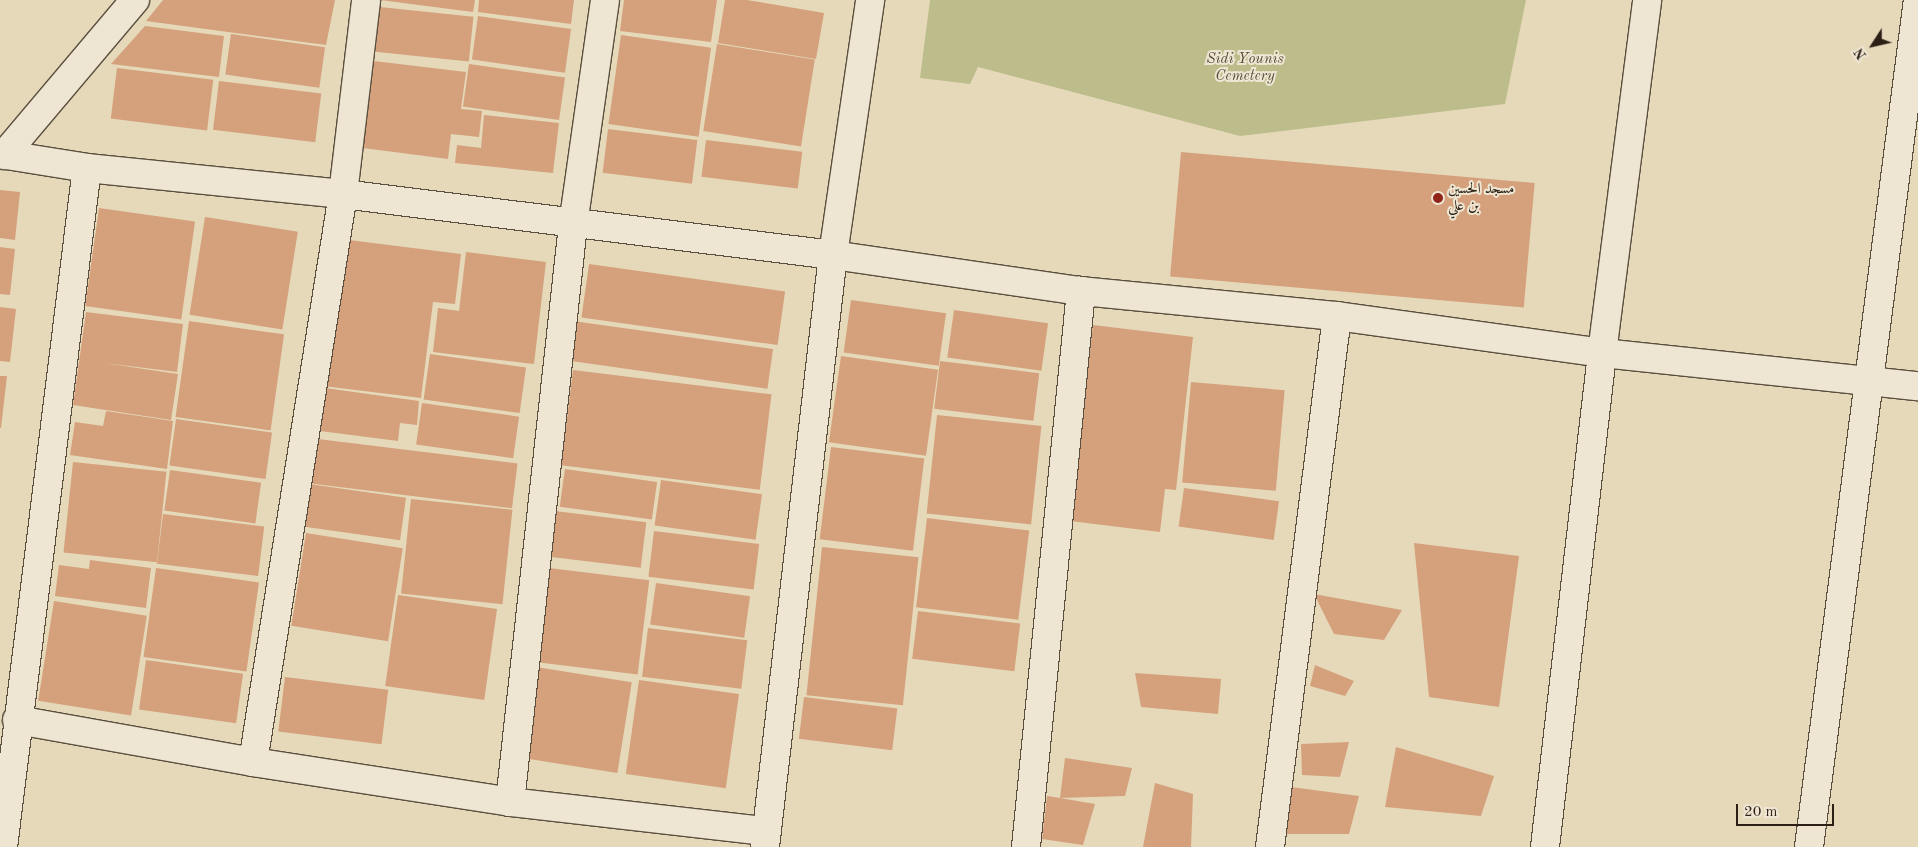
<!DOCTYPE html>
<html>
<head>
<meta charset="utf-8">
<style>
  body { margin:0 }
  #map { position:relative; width:1918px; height:847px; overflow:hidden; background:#e5d9ba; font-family:"Old Standard TT",Amiri,serif }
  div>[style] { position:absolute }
  .green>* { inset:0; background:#bcbd8b }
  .building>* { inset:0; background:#d5a17c; transform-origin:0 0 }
  .roads { filter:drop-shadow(1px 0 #5a4e3e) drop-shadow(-1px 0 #5a4e3e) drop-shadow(0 1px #5a4e3e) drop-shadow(0 -1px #5a4e3e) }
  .street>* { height:28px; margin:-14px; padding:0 14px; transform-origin:14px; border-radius:14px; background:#eee6d2 }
  .dots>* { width:14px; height:14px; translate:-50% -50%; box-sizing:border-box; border:2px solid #eee6d2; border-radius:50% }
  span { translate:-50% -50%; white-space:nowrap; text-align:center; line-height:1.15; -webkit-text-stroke:4px #eee6d2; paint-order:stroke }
  .park-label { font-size:15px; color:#574e38; font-style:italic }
  .poi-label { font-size:15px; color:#2c1f15 }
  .left { translate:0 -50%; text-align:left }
  .north { position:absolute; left:1848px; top:20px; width:50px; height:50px; -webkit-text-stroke:4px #eee6d2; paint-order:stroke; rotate:235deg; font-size:14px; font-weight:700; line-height:20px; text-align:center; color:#2c1f15 }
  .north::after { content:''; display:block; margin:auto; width:18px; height:22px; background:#2c1f15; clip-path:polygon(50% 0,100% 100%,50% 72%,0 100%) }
  .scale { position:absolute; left:1736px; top:804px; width:98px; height:22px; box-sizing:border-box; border:2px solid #2c1f15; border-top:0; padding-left:6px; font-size:15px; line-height:18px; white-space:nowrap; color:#2c1f15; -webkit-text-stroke:4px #eee6d2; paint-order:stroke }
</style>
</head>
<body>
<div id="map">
  <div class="green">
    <i style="clip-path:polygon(930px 0,1526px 0,1505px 104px,1240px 136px,978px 67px,970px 84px,920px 78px)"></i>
  </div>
  <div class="building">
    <i style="clip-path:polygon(163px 0,335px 0,326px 45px,146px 21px)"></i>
    <i style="clip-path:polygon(380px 0,475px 0,473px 12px)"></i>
    <i style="clip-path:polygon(479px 0,574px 0,571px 24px,478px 12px)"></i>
    <i style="clip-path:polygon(624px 0,717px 0,711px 42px,620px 31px)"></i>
    <i style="clip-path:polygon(725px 0,747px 0,824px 13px,816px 59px,718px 43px)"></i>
    <i style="left:380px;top:7px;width:94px;height:45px;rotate:6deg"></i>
    <i style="left:478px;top:16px;width:94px;height:44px;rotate:8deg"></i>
    <i style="clip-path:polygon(145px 26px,224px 36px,219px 77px,111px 64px)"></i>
    <i style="left:231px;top:34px;width:95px;height:41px;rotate:8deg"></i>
    <i style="left:621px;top:35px;width:91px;height:90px;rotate:8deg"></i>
    <i style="left:717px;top:44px;width:99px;height:88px;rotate:9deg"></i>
    <i style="clip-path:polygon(374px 61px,466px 72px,461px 109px,482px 111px,479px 137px,451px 134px,448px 159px,363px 148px)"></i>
    <i style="left:469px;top:64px;width:97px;height:43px;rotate:8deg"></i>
    <i style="left:117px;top:68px;width:97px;height:51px;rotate:7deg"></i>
    <i style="left:219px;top:81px;width:103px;height:49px;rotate:7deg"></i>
    <i style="clip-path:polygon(484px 115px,559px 123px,553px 173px,455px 163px,457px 145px,481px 148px)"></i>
    <i style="left:608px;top:129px;width:90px;height:44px;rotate:7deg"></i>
    <i style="left:706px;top:140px;width:97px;height:37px;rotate:7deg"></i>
    <i style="left:1181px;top:152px;width:355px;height:125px;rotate:5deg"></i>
    <i style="clip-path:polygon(0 190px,20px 192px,15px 240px,0 238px)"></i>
    <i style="left:99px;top:208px;width:97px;height:99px;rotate:8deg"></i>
    <i style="left:205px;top:217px;width:94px;height:99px;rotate:9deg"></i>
    <i style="clip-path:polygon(341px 239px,461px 254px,455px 304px,433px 302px,421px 398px,323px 386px)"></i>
    <i style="clip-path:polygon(0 247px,15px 249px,10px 295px,0 294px)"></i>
    <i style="clip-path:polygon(466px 252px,546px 262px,534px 364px,433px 352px,438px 308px,459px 311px)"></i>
    <i style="left:589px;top:264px;width:198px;height:54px;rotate:8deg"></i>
    <i style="left:851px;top:300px;width:96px;height:53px;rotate:8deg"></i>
    <i style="clip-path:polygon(0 307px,16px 309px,10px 362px,0 361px)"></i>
    <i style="left:954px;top:310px;width:95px;height:48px;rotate:8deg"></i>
    <i style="clip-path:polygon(86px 312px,183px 324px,177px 372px,104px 363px,178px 374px,171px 420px,73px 405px)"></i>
    <i style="left:189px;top:321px;width:96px;height:97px;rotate:8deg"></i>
    <i style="left:573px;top:321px;width:202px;height:40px;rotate:8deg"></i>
    <i style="clip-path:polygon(1093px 325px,1193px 337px,1176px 490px,1165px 489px,1160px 532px,1070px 521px)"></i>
    <i style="left:430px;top:354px;width:97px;height:46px;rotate:8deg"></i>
    <i style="left:841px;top:356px;width:98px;height:87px;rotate:8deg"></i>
    <i style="left:940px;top:361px;width:100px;height:48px;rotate:7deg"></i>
    <i style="left:573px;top:370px;width:200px;height:96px;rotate:7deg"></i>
    <i style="clip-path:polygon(0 376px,7px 376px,1px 428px,0 428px)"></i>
    <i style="left:1191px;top:382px;width:94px;height:101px;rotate:5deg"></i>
    <i style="clip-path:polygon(325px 388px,419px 401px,417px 425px,400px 423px,398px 441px,320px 431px)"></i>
    <i style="left:422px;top:403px;width:98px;height:42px;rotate:8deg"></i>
    <i style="clip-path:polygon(106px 411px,173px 421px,167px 469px,70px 455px,75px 422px,103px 426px)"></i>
    <i style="left:937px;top:415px;width:105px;height:99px;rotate:6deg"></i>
    <i style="left:176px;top:419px;width:97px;height:47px;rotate:8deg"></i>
    <i style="left:318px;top:439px;width:201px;height:45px;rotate:7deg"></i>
    <i style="left:831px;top:447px;width:94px;height:93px;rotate:7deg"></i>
    <i style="left:73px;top:462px;width:94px;height:91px;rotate:6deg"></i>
    <i style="left:565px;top:469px;width:93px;height:38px;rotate:8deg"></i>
    <i style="left:170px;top:470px;width:92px;height:41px;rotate:8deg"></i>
    <i style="left:661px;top:480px;width:102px;height:46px;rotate:8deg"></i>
    <i style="left:309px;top:484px;width:98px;height:43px;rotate:8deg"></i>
    <i style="left:1184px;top:488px;width:96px;height:39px;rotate:8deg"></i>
    <i style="left:411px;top:499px;width:102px;height:95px;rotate:6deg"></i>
    <i style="left:555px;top:511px;width:92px;height:46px;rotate:7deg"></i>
    <i style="left:163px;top:514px;width:102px;height:50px;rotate:7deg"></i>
    <i style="left:927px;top:518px;width:103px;height:90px;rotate:7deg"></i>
    <i style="left:654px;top:531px;width:106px;height:46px;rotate:7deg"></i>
    <i style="left:306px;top:533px;width:98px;height:94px;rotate:9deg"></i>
    <i style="clip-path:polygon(1414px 543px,1519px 556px,1499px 707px,1429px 697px)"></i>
    <i style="left:822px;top:547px;width:97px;height:149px;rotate:6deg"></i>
    <i style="clip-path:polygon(90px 560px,151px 568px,146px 608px,55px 596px,59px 565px,89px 569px)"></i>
    <i style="left:156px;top:568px;width:104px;height:90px;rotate:8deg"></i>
    <i style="left:549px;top:568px;width:101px;height:95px;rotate:7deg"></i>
    <i style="left:656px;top:583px;width:95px;height:42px;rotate:8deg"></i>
    <i style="clip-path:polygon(1314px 594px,1402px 610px,1384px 640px,1334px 634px)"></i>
    <i style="left:398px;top:595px;width:100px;height:92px;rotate:8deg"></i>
    <i style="left:54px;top:601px;width:94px;height:101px;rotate:9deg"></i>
    <i style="left:918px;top:611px;width:103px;height:48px;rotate:7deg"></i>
    <i style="left:648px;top:628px;width:100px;height:49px;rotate:7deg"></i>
    <i style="left:146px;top:660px;width:98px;height:50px;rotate:8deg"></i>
    <i style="clip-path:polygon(1315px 665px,1354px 681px,1345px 696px,1310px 686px)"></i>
    <i style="left:536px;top:667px;width:97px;height:92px;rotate:9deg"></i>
    <i style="clip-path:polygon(1135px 673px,1221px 679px,1218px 714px,1141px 707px)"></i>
    <i style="left:285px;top:677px;width:104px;height:55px;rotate:7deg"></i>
    <i style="left:639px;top:680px;width:101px;height:95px;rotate:8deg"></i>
    <i style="left:804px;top:697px;width:94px;height:42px;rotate:7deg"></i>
    <i style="clip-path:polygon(1349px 742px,1340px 777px,1302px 775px,1301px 744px)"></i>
    <i style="clip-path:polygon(1396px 747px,1494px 776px,1481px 816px,1385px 807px)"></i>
    <i style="clip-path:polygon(1065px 758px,1132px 768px,1125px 796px,1060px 798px,1095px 804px,1083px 845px,1042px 839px,1047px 796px,1060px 798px)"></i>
    <i style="clip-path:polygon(1155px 783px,1193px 794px,1191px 847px,1143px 847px)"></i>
    <i style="clip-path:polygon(1291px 787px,1359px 796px,1349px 834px,1285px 834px)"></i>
  </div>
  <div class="roads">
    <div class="street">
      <i style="left:0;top:154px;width:88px;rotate:9.1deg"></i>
      <i style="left:87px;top:168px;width:257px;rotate:5.8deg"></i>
      <i style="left:343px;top:194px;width:494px;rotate:7.1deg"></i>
      <i style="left:833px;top:255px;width:251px;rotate:8.3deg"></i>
      <i style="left:1081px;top:291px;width:257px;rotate:5.6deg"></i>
      <i style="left:1337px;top:316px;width:268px;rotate:7.9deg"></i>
      <i style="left:1602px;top:353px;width:318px;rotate:6deg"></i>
      <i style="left:4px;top:155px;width:203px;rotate:-49.8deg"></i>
      <i style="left:17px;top:720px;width:240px;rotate:10.1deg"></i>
      <i style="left:253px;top:762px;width:260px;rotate:8.8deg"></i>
      <i style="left:510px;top:802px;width:256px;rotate:6.5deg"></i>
      <i style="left:253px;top:762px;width:575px;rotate:-81deg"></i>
      <i style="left:343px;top:194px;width:195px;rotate:-83.2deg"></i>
      <i style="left:510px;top:802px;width:580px;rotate:-83.77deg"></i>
      <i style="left:573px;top:225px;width:227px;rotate:-81.9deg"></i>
      <i style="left:3px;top:847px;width:684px;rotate:-82.95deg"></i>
      <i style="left:765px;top:847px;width:596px;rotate:-83.45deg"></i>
      <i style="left:833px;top:255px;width:258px;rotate:-81.7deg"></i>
      <i style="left:1026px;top:847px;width:559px;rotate:-84.35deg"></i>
      <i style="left:1270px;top:847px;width:535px;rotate:-82.81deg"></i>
      <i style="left:1545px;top:847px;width:497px;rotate:-83.4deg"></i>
      <i style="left:1602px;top:353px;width:356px;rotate:-82.7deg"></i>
      <i style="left:1809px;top:847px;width:854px;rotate:-82.67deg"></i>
    </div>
  </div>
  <div class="dots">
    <i style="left:1438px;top:198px;background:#8f2418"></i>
  </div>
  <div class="park-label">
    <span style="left:1245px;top:68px">Sidi Younis<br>Cemetery</span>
  </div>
  <div class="poi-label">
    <span class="left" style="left:1448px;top:198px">مسجد الحسين<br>بن علي</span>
  </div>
  <div class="north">N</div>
  <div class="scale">20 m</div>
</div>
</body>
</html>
